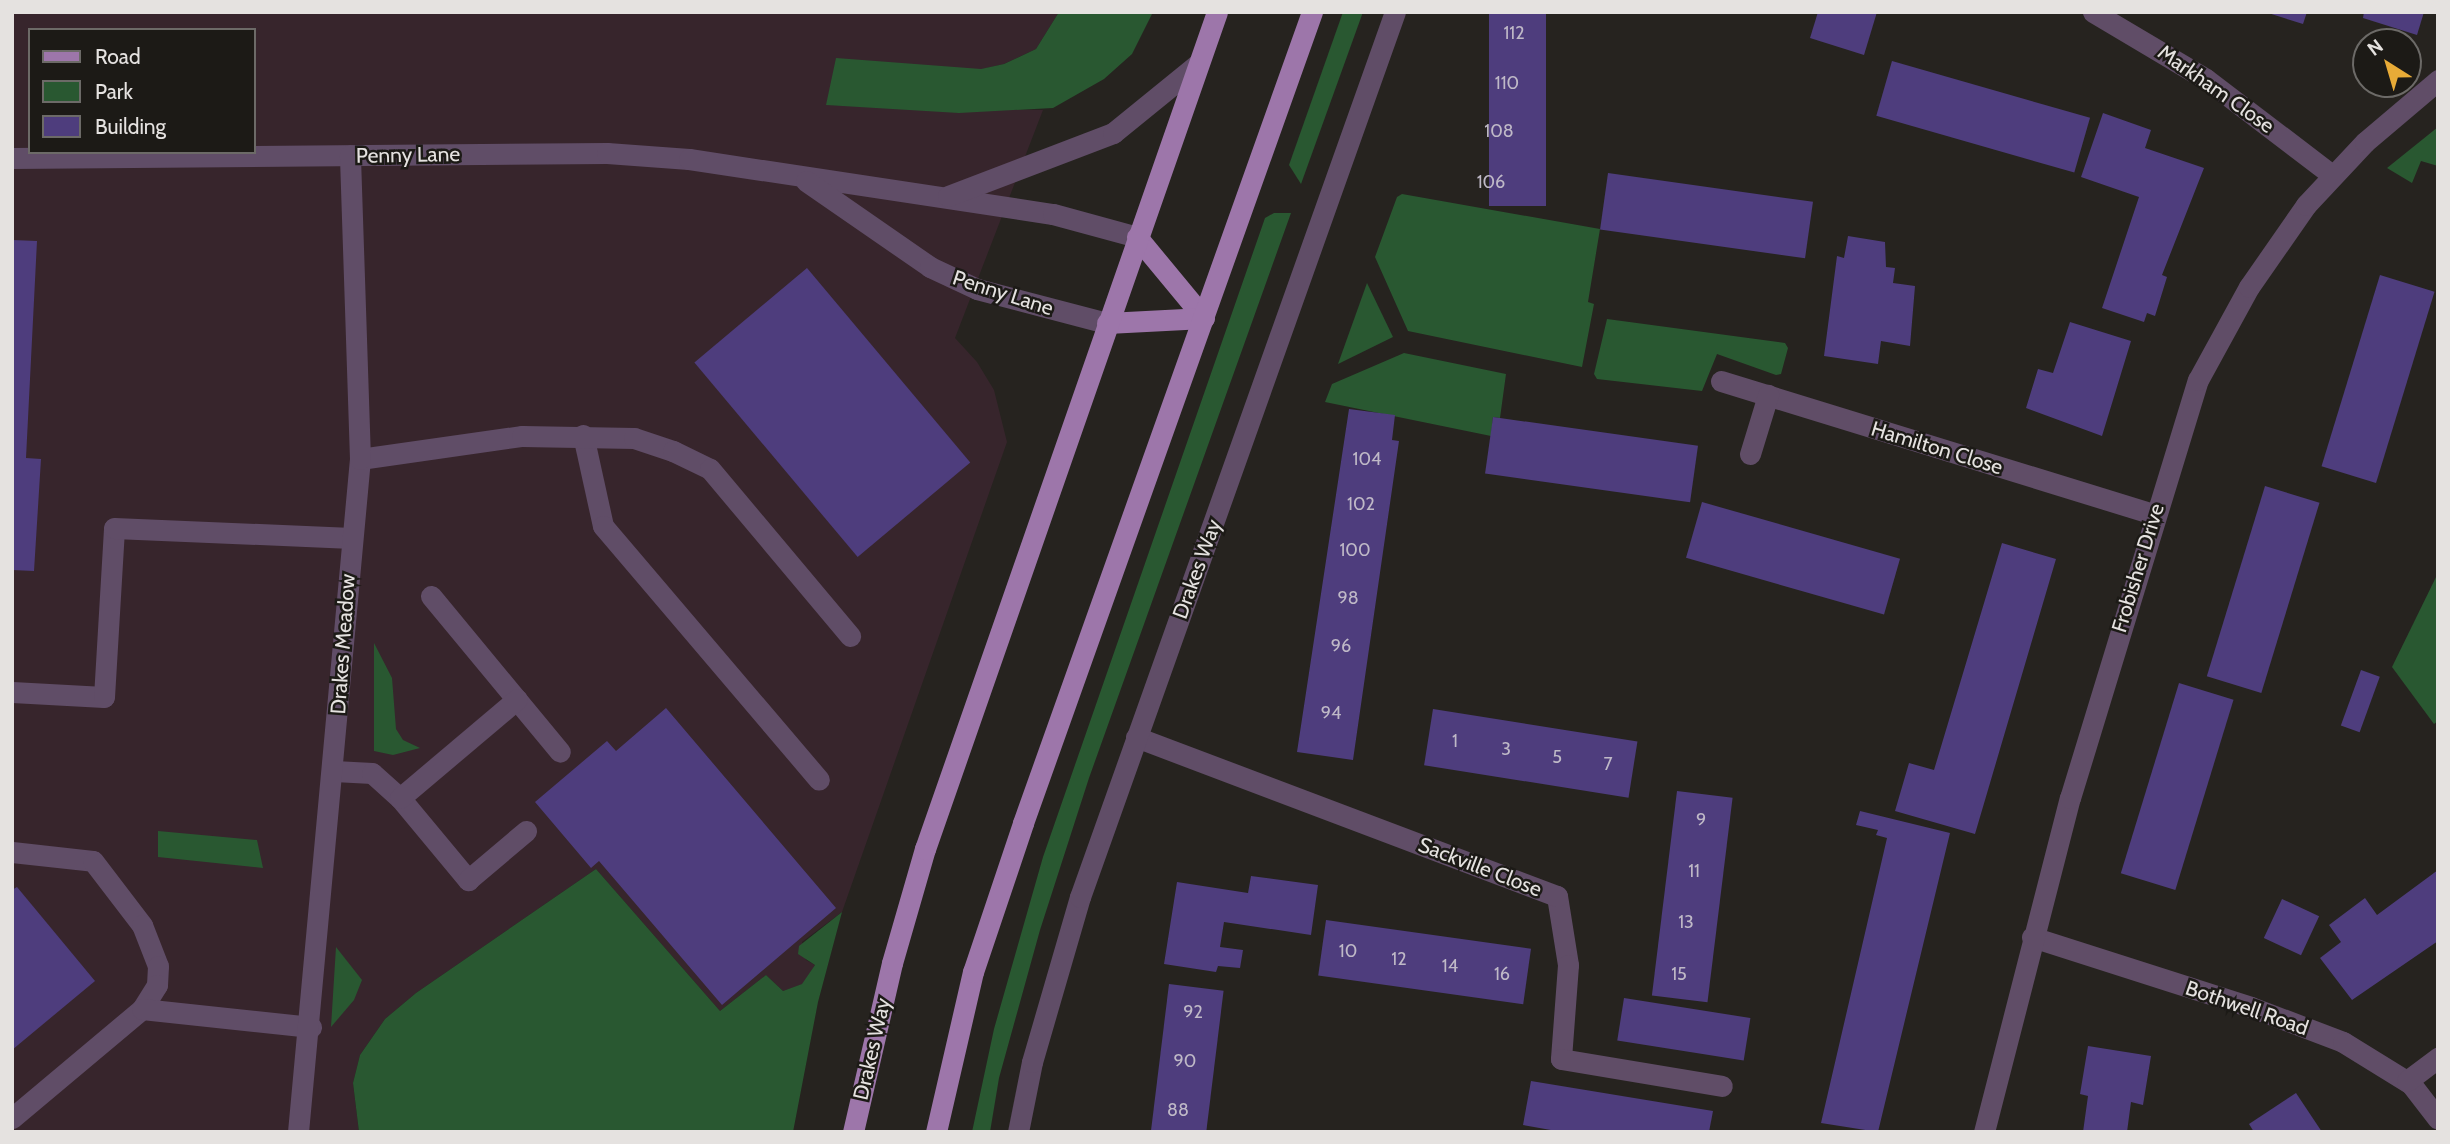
<!DOCTYPE html>
<html>
<head>
<meta charset="utf-8">
<style>
  body { margin:0 }
  #map { position:relative; width:2450px; height:1144px; overflow:hidden; background:#26231f; font-family:Cabin,sans-serif }
  div>[style] { position:absolute }
  .commercial>* { inset:0; background:#37252c }
  .green>* { inset:0; background:#295831 }
  .building>* { inset:0; background:#4e3d7d; transform-origin:0 0 }
  .lane>* { height:21px; margin:-10.5px; padding:0 10.5px; transform-origin:10.5px; border-radius:10.5px; background:#604d67 }
  .street>* { height:21px; margin:-10.5px; padding:0 10.5px; transform-origin:10.5px; border-radius:10.5px; background:#604d67 }
  .primary>* { height:21px; margin:-10.5px; padding:0 10.5px; transform-origin:10.5px; border-radius:10.5px; background:#9d76aa }
  span { translate:-50% -50%; white-space:nowrap; text-align:center; line-height:1.15; -webkit-text-stroke:5px #1c1a16; paint-order:stroke }
  .number-label { font-size:18px; color:#bfb9c7 }
  .number-label span { -webkit-text-stroke-width:0 }
  .street-label { font-size:21px; color:#e5e2e0 }
  .frame { position:absolute; inset:0; border:14px solid #e5e2e0; pointer-events:none }
  .legend { position:absolute; left:28px; top:28px; width:228px; height:126px; box-sizing:border-box; background:#1c1a16; border:2px solid #6c6a67; margin:0; padding:9px 12px; list-style:none; font-size:21px; color:#e5e2e0 }
  .legend li { display:flex; align-items:center; gap:14px; height:35px }
  .legend b { width:35px; border:2px solid #6c6a67 }
  .north { position:absolute; left:2352px; top:28px; width:70px; height:70px; box-sizing:border-box; background:#1c1a16; border:2px solid #6c6a67; border-radius:50%; rotate:323deg; font-size:19px; font-weight:700; line-height:28px; text-align:center; color:#e5e2e0 }
  .north::after { content:''; display:block; margin:auto; width:24px; height:32px; background:#e8ab37; clip-path:polygon(50% 0,100% 100%,50% 72%,0 100%) }
</style>
</head>
<body>
<div id="map">
  <div class="commercial">
    <i style="clip-path:polygon(evenodd,12px 12px,1059px 12px,1036px 49px,1004px 64px,827px 105px,1043px 110px,955px 338px,977px 362px,994px 390px,1007px 442px,842px 912px,802px 942px,806px 960px,815px 965px,803px 984px,783px 991px,766px 975px,720px 1011px,596px 869px,416px 993px,385px 1019px,360px 1055px,353px 1083px,359px 1132px,12px 1132px,12px 12px,30px 30px,254px 30px,254px 152px,30px 152px,30px 30px)"></i>
  </div>
  <div class="green">
    <i style="clip-path:polygon(1059px 12px,1153px 12px,1132px 54px,1104px 79px,1053px 108px,959px 113px,826px 105px,836px 58px,981px 69px,1004px 64px,1036px 49px)"></i>
    <i style="clip-path:polygon(1343px 12px,1363px 12px,1301px 184px,1289px 165px)"></i>
    <i style="clip-path:polygon(2438px 127px,2438px 166px,2421px 161px,2412px 183px,2387px 168px)"></i>
    <i style="clip-path:polygon(1402px 194px,1600px 229px,1588px 302px,1594px 304px,1582px 367px,1408px 331px,1375px 257px,1397px 197px)"></i>
    <i style="clip-path:polygon(1274px 213px,1291px 213px,1089px 778px,1040px 930px,999px 1078px,990px 1132px,972px 1132px,994px 1029px,1043px 857px,1265px 218px)"></i>
    <i style="clip-path:polygon(1367px 283px,1393px 337px,1338px 364px)"></i>
    <i style="clip-path:polygon(1607px 319px,1785px 343px,1788px 348px,1781px 374px,1776px 375px,1717px 354px,1702px 391px,1597px 379px,1594px 374px)"></i>
    <i style="clip-path:polygon(1404px 353px,1506px 374px,1500px 418px,1493px 417px,1491px 436px,1325px 402px,1332px 384px)"></i>
    <i style="clip-path:polygon(2438px 573px,2438px 721px,2434px 724px,2392px 667px)"></i>
    <i style="clip-path:polygon(374px 643px,392px 678px,396px 729px,403px 740px,420px 748px,393px 755px,374px 751px)"></i>
    <i style="clip-path:polygon(158px 831px,257px 840px,263px 868px,158px 857px)"></i>
    <i style="clip-path:polygon(596px 869px,720px 1011px,766px 975px,783px 991px,802px 984px,815px 965px,798px 954px,799px 946px,842px 912px,818px 1002px,793px 1132px,359px 1132px,353px 1083px,360px 1055px,385px 1019px,416px 993px)"></i>
    <i style="clip-path:polygon(336px 947px,362px 980px,354px 1000px,331px 1027px)"></i>
  </div>
  <div class="building">
    <i style="left:1489px;top:12px;width:57px;height:194px"></i>
    <i style="clip-path:polygon(1818px 12px,1877px 12px,1864px 55px,1810px 38px)"></i>
    <i style="clip-path:polygon(2265px 12px,2307px 12px,2303px 24px)"></i>
    <i style="clip-path:polygon(2364px 12px,2424px 12px,2417px 35px,2363px 18px)"></i>
    <i style="left:1892px;top:61px;width:206px;height:57px;rotate:16deg"></i>
    <i style="clip-path:polygon(2103px 113px,2151px 130px,2145px 148px,2204px 168px,2162px 275px,2167px 277px,2155px 316px,2147px 313px,2144px 322px,2102px 308px,2139px 197px,2081px 177px)"></i>
    <i style="left:1608px;top:173px;width:207px;height:57px;rotate:8deg"></i>
    <i style="clip-path:polygon(1848px 236px,1885px 242px,1886px 267px,1895px 268px,1893px 283px,1915px 286px,1910px 346px,1881px 341px,1878px 364px,1824px 356px,1837px 256px,1844px 258px)"></i>
    <i style="clip-path:polygon(12px 240px,37px 241px,26px 458px,41px 459px,34px 571px,12px 570px)"></i>
    <i style="left:807px;top:268px;width:254px;height:147px;rotate:50deg"></i>
    <i style="left:2380px;top:275px;width:57px;height:200px;rotate:17deg"></i>
    <i style="clip-path:polygon(2070px 322px,2131px 341px,2102px 436px,2026px 408px,2038px 369px,2053px 373px)"></i>
    <i style="clip-path:polygon(1349px 409px,1395px 415px,1392px 440px,1399px 441px,1353px 760px,1297px 752px)"></i>
    <i style="left:1493px;top:417px;width:207px;height:57px;rotate:8deg"></i>
    <i style="left:2265px;top:486px;width:57px;height:199px;rotate:17deg"></i>
    <i style="left:1702px;top:502px;width:206px;height:58px;rotate:16deg"></i>
    <i style="clip-path:polygon(2002px 543px,2056px 559px,1975px 834px,1895px 811px,1909px 763px,1934px 770px)"></i>
    <i style="left:2361px;top:670px;width:20px;height:59px;rotate:20deg"></i>
    <i style="left:2179px;top:683px;width:57px;height:199px;rotate:17deg"></i>
    <i style="clip-path:polygon(666px 708px,836px 908px,722px 1005px,599px 861px,591px 868px,535px 802px,607px 741px,616px 751px)"></i>
    <i style="left:1433px;top:709px;width:207px;height:57px;rotate:9deg"></i>
    <i style="left:1677px;top:791px;width:56px;height:206px;rotate:7deg"></i>
    <i style="clip-path:polygon(1860px 811px,1950px 833px,1878px 1132px,1821px 1123px,1887px 838px,1876px 835px,1878px 830px,1856px 825px)"></i>
    <i style="clip-path:polygon(2438px 870px,2438px 941px,2352px 1000px,2320px 958px,2341px 942px,2329px 925px,2365px 898px,2377px 915px)"></i>
    <i style="clip-path:polygon(1251px 876px,1318px 885px,1311px 935px,1224px 922px,1220px 947px,1243px 950px,1240px 968px,1218px 966px,1216px 972px,1164px 964px,1177px 882px,1248px 893px)"></i>
    <i style="clip-path:polygon(17px 887px,95px 981px,12px 1050px,12px 890px)"></i>
    <i style="left:2282px;top:899px;width:41px;height:43px;rotate:25deg"></i>
    <i style="left:1326px;top:920px;width:207px;height:56px;rotate:8deg"></i>
    <i style="left:1169px;top:984px;width:55px;height:150px;rotate:7deg"></i>
    <i style="left:1624px;top:998px;width:128px;height:43px;rotate:9deg"></i>
    <i style="clip-path:polygon(2088px 1046px,2151px 1056px,2143px 1105px,2131px 1102px,2127px 1132px,2083px 1132px,2088px 1096px,2080px 1094px)"></i>
    <i style="clip-path:polygon(1531px 1081px,1713px 1111px,1709px 1132px,1562px 1132px,1523px 1125px)"></i>
    <i style="clip-path:polygon(2296px 1093px,2322px 1132px,2254px 1132px,2249px 1124px)"></i>
  </div>
  <div class="lane">
    <i style="left:583px;top:435px;width:93px;rotate:77.6deg"></i>
    <i style="left:603px;top:526px;width:333px;rotate:49.6deg"></i>
    <i style="left:360px;top:459px;width:164px;rotate:-8.1deg"></i>
    <i style="left:522px;top:436px;width:112px;rotate:1deg"></i>
    <i style="left:634px;top:438px;width:41px;rotate:18.4deg"></i>
    <i style="left:673px;top:451px;width:41px;rotate:25.9deg"></i>
    <i style="left:710px;top:469px;width:218px;rotate:50deg"></i>
    <i style="left:431px;top:596px;width:202px;rotate:50.4deg"></i>
    <i style="left:12px;top:692px;width:92px;rotate:3.1deg"></i>
    <i style="left:104px;top:697px;width:169px;rotate:-86.6deg"></i>
    <i style="left:114px;top:528px;width:238px;rotate:2.4deg"></i>
    <i style="left:334px;top:771px;width:38px;rotate:3deg"></i>
    <i style="left:372px;top:773px;width:38px;rotate:42deg"></i>
    <i style="left:400px;top:798px;width:107px;rotate:50.3deg"></i>
    <i style="left:468px;top:880px;width:76px;rotate:-40.2deg"></i>
    <i style="left:400px;top:798px;width:153px;rotate:-40.2deg"></i>
    <i style="left:12px;top:852px;width:81px;rotate:6.3deg"></i>
    <i style="left:93px;top:861px;width:81px;rotate:52.6deg"></i>
    <i style="left:142px;top:925px;width:44px;rotate:68.7deg"></i>
    <i style="left:158px;top:966px;width:19px;rotate:93deg"></i>
    <i style="left:157px;top:985px;width:28px;rotate:122deg"></i>
    <i style="left:142px;top:1009px;width:170px;rotate:140deg"></i>
    <i style="left:1557px;top:896px;width:70px;rotate:80.9deg"></i>
    <i style="left:1568px;top:965px;width:94px;rotate:94.3deg"></i>
    <i style="left:1561px;top:1059px;width:163px;rotate:9.5deg"></i>
    <i style="left:142px;top:1009px;width:170px;rotate:6.1deg"></i>
  </div>
  <div class="street">
    <i style="left:2093px;top:12px;width:131px;rotate:30.7deg"></i>
    <i style="left:2206px;top:79px;width:158px;rotate:37.3deg"></i>
    <i style="left:12px;top:158px;width:595px;rotate:-0.48deg"></i>
    <i style="left:607px;top:153px;width:82px;rotate:4.2deg"></i>
    <i style="left:689px;top:159px;width:368px;rotate:8.6deg"></i>
    <i style="left:1053px;top:214px;width:87px;rotate:15.3deg"></i>
    <i style="left:806px;top:181px;width:151px;rotate:34.7deg"></i>
    <i style="left:930px;top:267px;width:52px;rotate:25.1deg"></i>
    <i style="left:977px;top:289px;width:134px;rotate:14.7deg"></i>
    <i style="left:948px;top:196px;width:177px;rotate:-20.9deg"></i>
    <i style="left:1113px;top:133px;width:109px;rotate:-39.1deg"></i>
    <i style="left:1721px;top:381px;width:453px;rotate:17.1deg"></i>
    <i style="left:1750px;top:454px;width:62px;rotate:-73deg"></i>
    <i style="left:1136px;top:737px;width:450px;rotate:20.7deg"></i>
    <i style="left:2032px;top:937px;width:230px;rotate:17.7deg"></i>
    <i style="left:2251px;top:1007px;width:98px;rotate:20.8deg"></i>
    <i style="left:2343px;top:1042px;width:80px;rotate:31.7deg"></i>
    <i style="left:2411px;top:1084px;width:44px;rotate:52.4deg"></i>
    <i style="left:2407px;top:1081px;width:39px;rotate:-37deg"></i>
    <i style="left:298px;top:1132px;width:676px;rotate:-84.74deg"></i>
    <i style="left:360px;top:459px;width:304px;rotate:-91.9deg"></i>
    <i style="left:1018px;top:1132px;width:71px;rotate:-78.7deg"></i>
    <i style="left:1032px;top:1062px;width:172px;rotate:-73.8deg"></i>
    <i style="left:1080px;top:897px;width:939px;rotate:-70.41deg"></i>
    <i style="left:1984px;top:1132px;width:345px;rotate:-75.6deg"></i>
    <i style="left:2070px;top:798px;width:437px;rotate:-73deg"></i>
    <i style="left:2198px;top:380px;width:106px;rotate:-61.3deg"></i>
    <i style="left:2249px;top:287px;width:100px;rotate:-55.2deg"></i>
    <i style="left:2306px;top:205px;width:86px;rotate:-46.9deg"></i>
    <i style="left:2365px;top:142px;width:96px;rotate:-40.3deg"></i>
  </div>
  <div class="primary">
    <i style="left:1137px;top:237px;width:105px;rotate:50.4deg"></i>
    <i style="left:1107px;top:323px;width:97px;rotate:-3deg"></i>
    <i style="left:853px;top:1132px;width:173px;rotate:-77deg"></i>
    <i style="left:892px;top:963px;width:119px;rotate:-73.9deg"></i>
    <i style="left:925px;top:849px;width:886px;rotate:-70.77deg"></i>
    <i style="left:936px;top:1132px;width:164px;rotate:-77deg"></i>
    <i style="left:973px;top:972px;width:157px;rotate:-71.4deg"></i>
    <i style="left:1023px;top:823px;width:861px;rotate:-70.39deg"></i>
  </div>
  <div class="number-label">
    <span style="left:1514px;top:33px">112</span>
    <span style="left:1507px;top:83px">110</span>
    <span style="left:1499px;top:131px">108</span>
    <span style="left:1491px;top:182px">106</span>
    <span style="left:1367px;top:459px">104</span>
    <span style="left:1361px;top:504px">102</span>
    <span style="left:1355px;top:550px">100</span>
    <span style="left:1348px;top:598px">98</span>
    <span style="left:1341px;top:646px">96</span>
    <span style="left:1331px;top:713px">94</span>
    <span style="left:1455px;top:741px">1</span>
    <span style="left:1506px;top:749px">3</span>
    <span style="left:1557px;top:757px">5</span>
    <span style="left:1608px;top:764px">7</span>
    <span style="left:1701px;top:820px">9</span>
    <span style="left:1694px;top:871px">11</span>
    <span style="left:1686px;top:922px">13</span>
    <span style="left:1348px;top:951px">10</span>
    <span style="left:1399px;top:959px">12</span>
    <span style="left:1450px;top:966px">14</span>
    <span style="left:1502px;top:974px">16</span>
    <span style="left:1679px;top:974px">15</span>
    <span style="left:1193px;top:1012px">92</span>
    <span style="left:1185px;top:1061px">90</span>
    <span style="left:1178px;top:1110px">88</span>
  </div>
  <div class="street-label">
    <span style="left:2216px;top:89px;rotate:35deg">Markham Close</span>
    <span style="left:408px;top:155px;rotate:-1deg">Penny Lane</span>
    <span style="left:1003px;top:293px;rotate:18deg">Penny Lane</span>
    <span style="left:1937px;top:448px;rotate:17deg">Hamilton Close</span>
    <span style="left:2138px;top:568px;rotate:-73deg">Frobisher Drive</span>
    <span style="left:1197px;top:569px;rotate:-70deg">Drakes Way</span>
    <span style="left:343px;top:644px;rotate:-86deg">Drakes Meadow</span>
    <span style="left:1480px;top:867px;rotate:21deg">Sackville Close</span>
    <span style="left:2247px;top:1008px;rotate:19deg">Bothwell Road</span>
    <span style="left:872px;top:1049px;rotate:-77deg">Drakes Way</span>
  </div>
  <div class="frame"></div>
  <ul class="legend">
  <li><b style="height:9px;background:#9d76aa"></b>Road</li>
  <li><b style="height:19px;background:#295831"></b>Park</li>
  <li><b style="height:19px;background:#4e3d7d"></b>Building</li>
  </ul>
  <div class="north">N</div>
</div>
</body>
</html>
